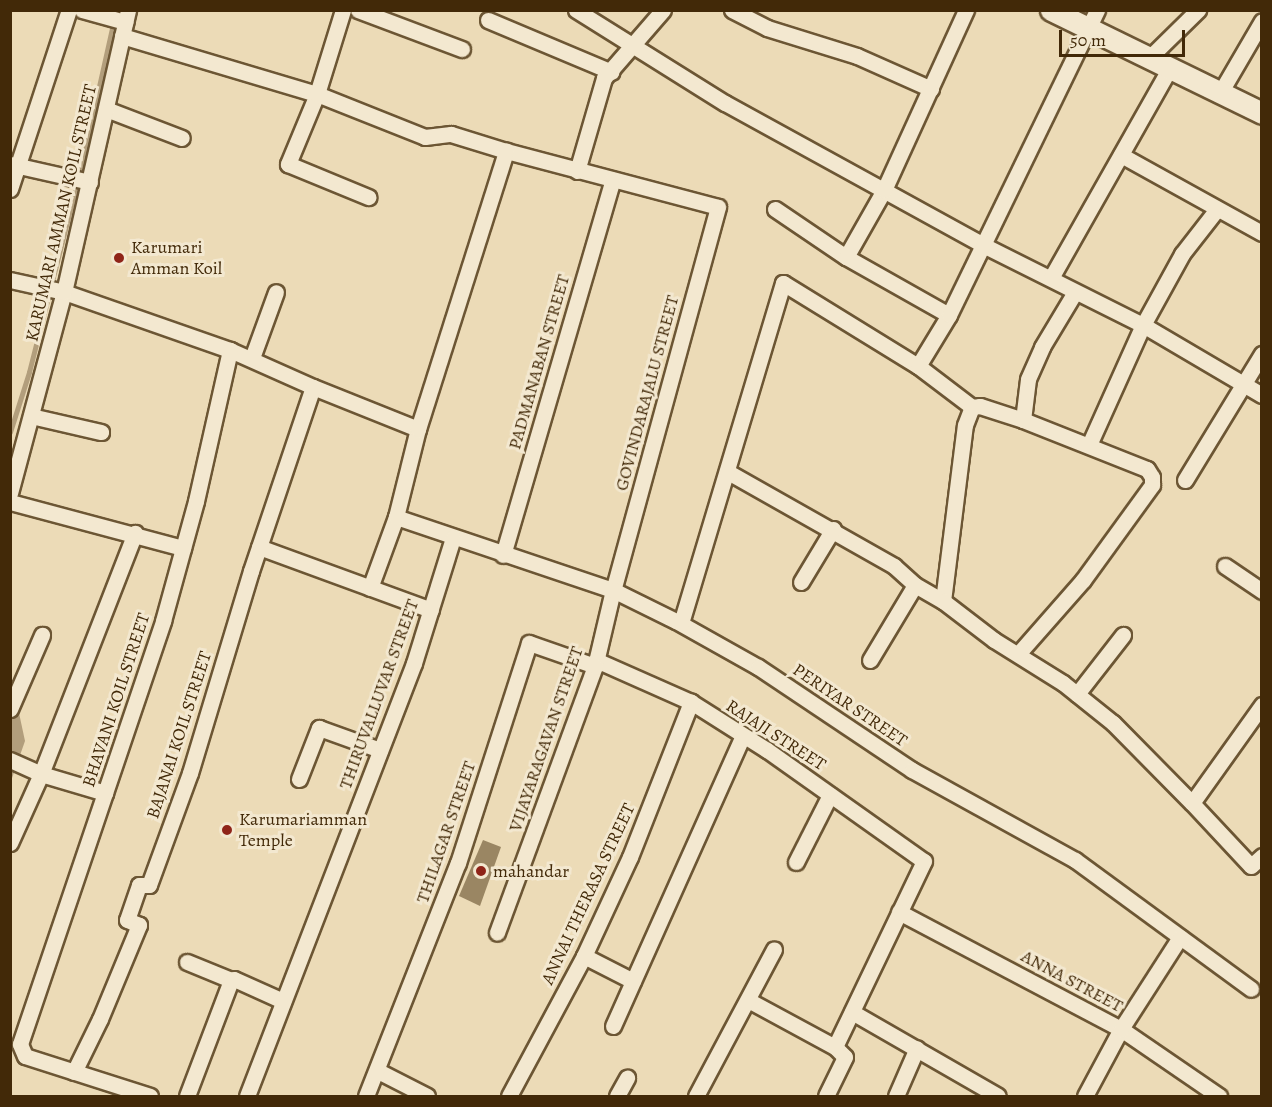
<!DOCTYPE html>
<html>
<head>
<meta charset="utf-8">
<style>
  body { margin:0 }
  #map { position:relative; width:1272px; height:1107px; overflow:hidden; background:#ecdbb7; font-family:Alegreya,serif }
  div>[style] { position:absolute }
  .water>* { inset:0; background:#b29e7c }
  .stream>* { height:5px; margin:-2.5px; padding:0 2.5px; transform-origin:2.5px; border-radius:2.5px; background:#b29e7c }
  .building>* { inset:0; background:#9a8663 }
  .roads { filter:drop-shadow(2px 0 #6c5634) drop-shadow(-2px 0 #6c5634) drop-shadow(0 2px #6c5634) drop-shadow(0 -2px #6c5634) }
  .street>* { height:15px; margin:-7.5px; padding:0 7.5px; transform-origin:7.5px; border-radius:7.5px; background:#f3e8d0 }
  .secondary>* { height:21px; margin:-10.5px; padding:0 10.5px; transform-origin:10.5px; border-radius:10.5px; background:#f3e8d0 }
  .dots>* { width:16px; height:16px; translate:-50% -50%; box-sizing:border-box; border:3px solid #f3e8d0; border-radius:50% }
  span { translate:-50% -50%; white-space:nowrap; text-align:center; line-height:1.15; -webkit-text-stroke:6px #f3e8d0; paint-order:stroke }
  .street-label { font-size:18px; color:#422908 }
  .poi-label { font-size:18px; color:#422908 }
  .left { translate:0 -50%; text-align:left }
  .frame { position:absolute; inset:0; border:12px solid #422908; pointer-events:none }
  .scale { position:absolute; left:1059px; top:30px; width:126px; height:27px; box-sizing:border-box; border:3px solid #422908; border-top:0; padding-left:8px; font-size:18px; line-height:21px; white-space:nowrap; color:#422908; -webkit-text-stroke:4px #f3e8d0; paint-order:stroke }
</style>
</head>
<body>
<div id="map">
  <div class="water">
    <i style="clip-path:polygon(10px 671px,25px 741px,11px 781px,10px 781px)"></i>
  </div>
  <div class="stream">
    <i style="left:10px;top:432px;width:63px;rotate:-72.4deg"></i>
    <i style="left:29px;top:372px;width:221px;rotate:-75.8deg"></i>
    <i style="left:83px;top:158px;width:152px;rotate:-77.4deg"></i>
  </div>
  <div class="building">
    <i style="clip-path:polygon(483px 840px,501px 847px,480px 906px,459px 896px)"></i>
  </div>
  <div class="roads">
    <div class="street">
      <i style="left:82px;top:10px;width:45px;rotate:15.6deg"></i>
      <i style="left:343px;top:10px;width:88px;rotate:107.2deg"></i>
      <i style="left:317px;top:94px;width:76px;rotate:112.5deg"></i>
      <i style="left:288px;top:164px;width:87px;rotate:22.4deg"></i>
      <i style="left:358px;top:10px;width:111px;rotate:20.6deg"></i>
      <i style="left:576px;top:10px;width:176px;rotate:32deg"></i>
      <i style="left:725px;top:103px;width:294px;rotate:28.8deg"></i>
      <i style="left:983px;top:245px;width:179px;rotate:26.6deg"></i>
      <i style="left:1143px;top:325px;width:81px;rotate:-61.2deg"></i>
      <i style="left:1182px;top:254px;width:57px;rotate:-52.1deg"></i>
      <i style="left:732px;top:10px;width:39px;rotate:27deg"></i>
      <i style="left:767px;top:28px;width:94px;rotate:17.3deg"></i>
      <i style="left:857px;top:56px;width:81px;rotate:24deg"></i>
      <i style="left:488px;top:20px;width:134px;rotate:22.8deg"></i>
      <i style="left:122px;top:36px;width:203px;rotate:16.6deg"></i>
      <i style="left:317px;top:94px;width:116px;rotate:21.7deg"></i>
      <i style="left:425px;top:137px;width:26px;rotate:-7deg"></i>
      <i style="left:451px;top:134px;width:58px;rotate:17.2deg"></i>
      <i style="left:506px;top:151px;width:219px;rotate:14.8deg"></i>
      <i style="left:718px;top:207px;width:397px;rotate:105.3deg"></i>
      <i style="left:613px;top:590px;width:78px;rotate:103.3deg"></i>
      <i style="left:595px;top:666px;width:284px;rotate:110.2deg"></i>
      <i style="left:1149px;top:58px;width:69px;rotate:-44.4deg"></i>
      <i style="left:1220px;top:93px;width:83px;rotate:-59.7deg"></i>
      <i style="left:106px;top:109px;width:81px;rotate:20.9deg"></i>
      <i style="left:1121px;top:155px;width:161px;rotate:29deg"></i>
      <i style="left:10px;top:164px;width:82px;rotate:12.7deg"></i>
      <i style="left:577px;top:171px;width:97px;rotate:-73.8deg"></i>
      <i style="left:604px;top:78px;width:90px;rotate:-49.1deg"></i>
      <i style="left:10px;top:189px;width:188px;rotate:-71.8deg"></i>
      <i style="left:775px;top:209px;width:86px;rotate:34.1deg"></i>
      <i style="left:846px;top:257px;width:118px;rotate:29.4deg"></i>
      <i style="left:846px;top:257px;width:77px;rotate:-60.4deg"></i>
      <i style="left:884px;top:190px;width:198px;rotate:-65.5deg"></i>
      <i style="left:1051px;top:278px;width:241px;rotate:-60.5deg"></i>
      <i style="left:10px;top:280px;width:55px;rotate:12.5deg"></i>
      <i style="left:64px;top:292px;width:176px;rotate:19.3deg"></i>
      <i style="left:230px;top:350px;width:91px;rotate:24deg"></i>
      <i style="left:313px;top:387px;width:113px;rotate:21.8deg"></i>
      <i style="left:252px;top:358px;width:70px;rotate:-70deg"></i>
      <i style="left:918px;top:366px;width:60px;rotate:-58.7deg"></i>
      <i style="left:949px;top:315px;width:339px;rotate:-64.1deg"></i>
      <i style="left:31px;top:416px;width:72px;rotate:12.9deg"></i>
      <i style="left:1023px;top:420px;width:41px;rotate:-83deg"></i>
      <i style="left:1028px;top:379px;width:35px;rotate:-66deg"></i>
      <i style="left:1042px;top:347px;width:64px;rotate:-59deg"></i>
      <i style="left:1089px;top:445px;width:132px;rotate:-65.8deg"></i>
      <i style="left:1143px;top:325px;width:138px;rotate:30.5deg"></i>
      <i style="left:728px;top:472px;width:191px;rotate:29.5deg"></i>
      <i style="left:894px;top:566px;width:28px;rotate:42deg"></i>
      <i style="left:1185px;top:480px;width:148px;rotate:-58.6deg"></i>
      <i style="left:10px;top:493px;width:208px;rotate:-75deg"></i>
      <i style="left:64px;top:292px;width:289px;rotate:-77.2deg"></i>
      <i style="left:10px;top:502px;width:179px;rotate:14.9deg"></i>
      <i style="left:396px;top:517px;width:229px;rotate:18.6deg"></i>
      <i style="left:613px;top:590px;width:70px;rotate:26.2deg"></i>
      <i style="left:676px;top:621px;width:94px;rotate:29.3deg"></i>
      <i style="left:758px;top:667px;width:185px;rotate:33.8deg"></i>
      <i style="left:912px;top:770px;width:186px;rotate:28.9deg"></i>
      <i style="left:1075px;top:860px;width:218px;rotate:36.2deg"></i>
      <i style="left:259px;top:547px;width:183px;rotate:20.1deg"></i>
      <i style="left:503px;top:555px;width:391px;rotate:-73.7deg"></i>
      <i style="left:1225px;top:566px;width:45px;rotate:34deg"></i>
      <i style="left:801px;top:582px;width:62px;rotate:-58.9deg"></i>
      <i style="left:370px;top:588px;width:76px;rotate:-69.9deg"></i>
      <i style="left:396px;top:517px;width:91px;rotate:-76deg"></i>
      <i style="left:418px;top:429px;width:292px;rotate:-72.4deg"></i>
      <i style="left:943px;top:601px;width:177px;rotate:-82.9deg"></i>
      <i style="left:965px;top:425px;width:19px;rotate:-69deg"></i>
      <i style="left:972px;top:407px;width:8px;rotate:-7deg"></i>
      <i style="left:980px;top:406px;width:45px;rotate:18deg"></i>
      <i style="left:1023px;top:420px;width:133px;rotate:21.6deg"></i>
      <i style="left:1147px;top:469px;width:9px;rotate:58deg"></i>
      <i style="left:1152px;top:477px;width:8px;rotate:90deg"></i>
      <i style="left:1152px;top:485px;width:117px;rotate:126deg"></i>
      <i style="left:1083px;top:580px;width:98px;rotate:131.3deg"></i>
      <i style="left:681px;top:623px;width:355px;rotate:-73.3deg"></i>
      <i style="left:783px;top:283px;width:158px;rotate:31.6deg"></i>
      <i style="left:918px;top:366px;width:68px;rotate:37.2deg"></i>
      <i style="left:596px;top:660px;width:104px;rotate:23.9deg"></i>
      <i style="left:691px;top:702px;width:90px;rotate:32.3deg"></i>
      <i style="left:767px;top:750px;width:192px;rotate:35.3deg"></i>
      <i style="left:924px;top:861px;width:206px;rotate:115.6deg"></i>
      <i style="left:835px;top:1047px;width:14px;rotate:45deg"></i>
      <i style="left:845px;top:1057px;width:43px;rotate:116deg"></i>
      <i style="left:870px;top:660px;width:87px;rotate:-59deg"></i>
      <i style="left:915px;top:585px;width:32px;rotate:30deg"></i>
      <i style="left:943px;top:601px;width:64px;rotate:37.4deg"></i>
      <i style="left:994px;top:640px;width:81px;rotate:31.9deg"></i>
      <i style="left:1063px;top:683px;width:64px;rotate:38.7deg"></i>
      <i style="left:1113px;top:723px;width:112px;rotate:45.4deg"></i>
      <i style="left:1077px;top:694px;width:75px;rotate:-52.1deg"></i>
      <i style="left:1262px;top:705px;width:120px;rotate:125.5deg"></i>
      <i style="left:1192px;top:803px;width:86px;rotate:46.9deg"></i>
      <i style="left:1251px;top:866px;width:15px;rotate:-42deg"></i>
      <i style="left:10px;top:709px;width:81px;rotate:-66.6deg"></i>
      <i style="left:10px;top:760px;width:34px;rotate:24deg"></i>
      <i style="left:41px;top:774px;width:67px;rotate:16.5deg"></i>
      <i style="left:299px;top:779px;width:55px;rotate:-68.6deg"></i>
      <i style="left:319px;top:728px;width:65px;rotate:19.8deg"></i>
      <i style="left:10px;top:843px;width:76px;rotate:-65.8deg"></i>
      <i style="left:41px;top:774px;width:259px;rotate:-68.7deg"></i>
      <i style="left:796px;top:862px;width:75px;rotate:-63.1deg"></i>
      <i style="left:899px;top:912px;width:251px;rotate:27.8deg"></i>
      <i style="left:1121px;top:1029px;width:119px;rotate:34.4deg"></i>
      <i style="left:584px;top:956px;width:55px;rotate:27deg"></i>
      <i style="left:187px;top:962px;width:48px;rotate:22.2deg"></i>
      <i style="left:748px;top:1000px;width:99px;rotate:28.4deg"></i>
      <i style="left:852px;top:1012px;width:168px;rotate:29.9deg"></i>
      <i style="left:613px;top:1026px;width:318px;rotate:-65.9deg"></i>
      <i style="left:378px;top:1071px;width:55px;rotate:27deg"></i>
      <i style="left:74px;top:1072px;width:59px;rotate:-63.9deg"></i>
      <i style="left:100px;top:1019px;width:102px;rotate:-67.5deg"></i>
      <i style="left:139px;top:925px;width:13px;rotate:-157deg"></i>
      <i style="left:127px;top:920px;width:37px;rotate:-71deg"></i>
      <i style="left:139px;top:885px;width:10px"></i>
      <i style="left:149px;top:885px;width:119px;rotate:-69.9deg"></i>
      <i style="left:190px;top:773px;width:211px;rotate:-73.2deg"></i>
      <i style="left:251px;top:571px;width:194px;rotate:-71.4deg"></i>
      <i style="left:150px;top:1096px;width:131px;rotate:-162.3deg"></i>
      <i style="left:25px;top:1056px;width:13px;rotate:-113deg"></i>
      <i style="left:20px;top:1044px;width:447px;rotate:-71.3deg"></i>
      <i style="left:163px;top:621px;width:124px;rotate:-74.6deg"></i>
      <i style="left:196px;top:501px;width:155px;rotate:-77.3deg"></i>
      <i style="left:187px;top:1096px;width:124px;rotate:-69.2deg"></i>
      <i style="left:231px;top:980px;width:3px;rotate:-18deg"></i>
      <i style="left:234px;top:979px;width:54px;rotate:24.2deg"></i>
      <i style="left:247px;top:1096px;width:464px;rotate:-68.9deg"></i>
      <i style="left:414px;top:663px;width:131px;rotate:-72.7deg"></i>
      <i style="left:366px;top:1096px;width:251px;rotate:-68.5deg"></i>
      <i style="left:458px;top:863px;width:231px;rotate:-72.1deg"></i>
      <i style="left:529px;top:643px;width:70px;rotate:19.2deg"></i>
      <i style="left:509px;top:1096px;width:159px;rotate:-61.8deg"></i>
      <i style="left:584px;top:956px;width:109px;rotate:-65.1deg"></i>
      <i style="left:630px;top:857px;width:167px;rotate:-68.5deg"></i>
      <i style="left:617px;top:1096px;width:21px;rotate:-61deg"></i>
      <i style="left:696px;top:1096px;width:166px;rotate:-62deg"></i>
      <i style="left:896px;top:1096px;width:52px;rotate:-66.4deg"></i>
      <i style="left:1085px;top:1096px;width:76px;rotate:-61.8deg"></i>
      <i style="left:1121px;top:1029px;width:109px;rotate:-57.3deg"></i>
    </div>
    <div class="secondary">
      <i style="left:1051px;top:10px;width:235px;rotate:26deg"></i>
    </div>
  </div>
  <div class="dots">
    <i style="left:119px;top:258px;background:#8f2418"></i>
    <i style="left:227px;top:830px;background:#8f2418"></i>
    <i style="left:481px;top:871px;background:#8f2418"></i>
  </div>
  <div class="street-label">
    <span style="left:61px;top:213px;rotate:-77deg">KARUMARI AMMAN KOIL STREET</span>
    <span style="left:539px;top:362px;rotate:-74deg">PADMANABAN STREET</span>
    <span style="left:647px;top:393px;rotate:-75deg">GOVINDARAJALU STREET</span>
    <span style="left:379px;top:694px;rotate:-70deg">THIRUVALLUVAR STREET</span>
    <span style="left:116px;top:700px;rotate:-72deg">BHAVANI KOIL STREET</span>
    <span style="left:850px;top:705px;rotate:34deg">PERIYAR STREET</span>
    <span style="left:179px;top:735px;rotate:-72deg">BAJANAI KOIL STREET</span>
    <span style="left:776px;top:735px;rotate:33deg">RAJAJI STREET</span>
    <span style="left:546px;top:739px;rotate:-71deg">VIJAYARAGAVAN STREET</span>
    <span style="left:446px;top:832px;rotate:-71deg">THILAGAR STREET</span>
    <span style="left:588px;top:894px;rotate:-65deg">ANNAI THERASA STREET</span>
    <span style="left:1072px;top:981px;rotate:28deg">ANNA STREET</span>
  </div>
  <div class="poi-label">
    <span class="left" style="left:131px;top:258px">Karumari<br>Amman Koil</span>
    <span class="left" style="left:239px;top:830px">Karumariamman<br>Temple</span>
    <span class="left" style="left:493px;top:871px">mahandar</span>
  </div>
  <div class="frame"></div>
  <div class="scale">50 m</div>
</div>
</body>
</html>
